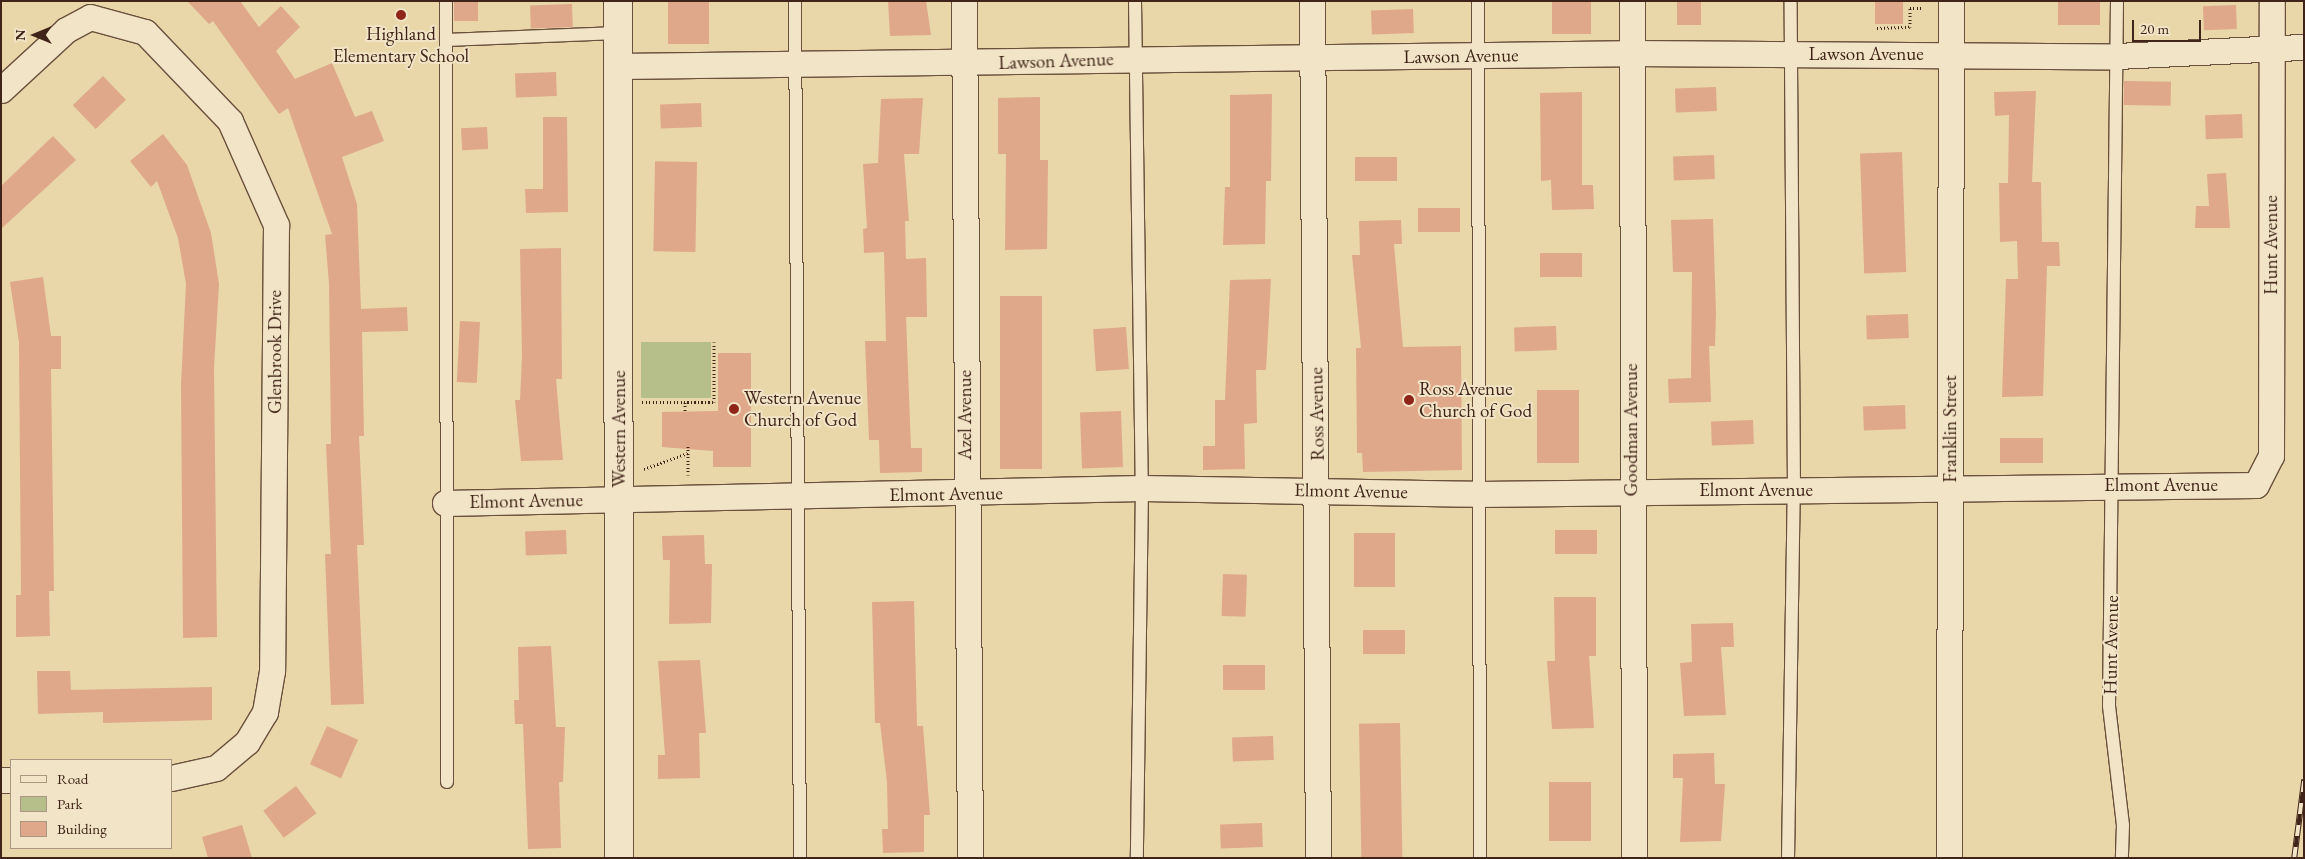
<!DOCTYPE html>
<html>
<head>
<meta charset="utf-8">
<style>
  body { margin:0 }
  #map { position:relative; width:2305px; height:859px; overflow:hidden; background:#e9d6a9; font-family:"EB Garamond",serif }
  div>[style] { position:absolute }
  .green>* { inset:0; background:#b6be89; transform-origin:0 0 }
  .building>* { inset:0; background:#dfa88a; transform-origin:0 0 }
  .path>* { height:3px; margin-top:-1.5px; transform-origin:0; background:repeating-linear-gradient(90deg,#412419 0 1px,transparent 0 3.5px) }
  .roads { filter:drop-shadow(1px 0 #6b503d) drop-shadow(-1px 0 #6b503d) drop-shadow(0 1px #6b503d) drop-shadow(0 -1px #6b503d) }
  .service>* { height:12px; margin:-6px; padding:0 6px; transform-origin:6px; border-radius:6px; background:#f1e4c7 }
  .minor>* { height:25px; margin:-12.5px; padding:0 12.5px; transform-origin:12.5px; border-radius:12.5px; background:#f1e4c7 }
  .tertiary>* { height:28px; margin:-14px; padding:0 14px; transform-origin:14px; border-radius:14px; background:#f1e4c7 }
  .rail>* { height:5.5px; margin-top:-2.75px; transform-origin:0; background:repeating-linear-gradient(90deg,#f1e4c7 0 11px,#412419 0 22px); box-sizing:border-box; border-block:1px solid #412419 }
  .dots>* { width:14px; height:14px; translate:-50% -50%; box-sizing:border-box; border:2px solid #f1e4c7; border-radius:50% }
  span { translate:-50% -50%; white-space:nowrap; text-align:center; line-height:1.15; -webkit-text-stroke:4px #f1e4c7; paint-order:stroke }
  .poi-label { font-size:19px; color:#412419 }
  .left { translate:0 -50%; text-align:left }
  .street-label { font-size:19px; color:#412419 }
  .frame { position:absolute; inset:0; border:2px solid #412419; pointer-events:none }
  .legend { position:absolute; left:10px; top:759px; width:162px; height:90px; box-sizing:border-box; background:#f1e4c7; border:1px solid #ab9781; margin:0; padding:6px 9px; list-style:none; font-size:15px; color:#412419 }
  .legend li { display:flex; align-items:center; gap:10px; height:25px }
  .legend b { width:25px; border:1px solid #ab9781 }
  .north { position:absolute; left:10px; top:10px; width:50px; height:50px; -webkit-text-stroke:4px #f1e4c7; paint-order:stroke; rotate:270deg; font-size:14px; font-weight:700; line-height:20px; text-align:center; color:#412419 }
  .north::after { content:''; display:block; margin:auto; width:18px; height:22px; background:#412419; clip-path:polygon(50% 0,100% 100%,50% 72%,0 100%) }
  .scale { position:absolute; left:2132px; top:20px; width:69px; height:22px; box-sizing:border-box; border:2px solid #412419; border-top:0; padding-left:6px; font-size:15px; line-height:18px; white-space:nowrap; color:#412419; -webkit-text-stroke:4px #f1e4c7; paint-order:stroke }
</style>
</head>
<body>
<div id="map">
  <div class="green">
    <i style="left:641px;top:342px;width:70px;height:56px"></i>
  </div>
  <div class="building">
    <i style="clip-path:polygon(187px 1px,240px 1px,259px 27px,281px 6px,300px 27px,276px 51px,295px 79px,332px 63px,355px 117px,372px 111px,384px 141px,342px 157px,357px 204px,361px 309px,407px 307px,408px 331px,362px 332px,364px 436px,359px 436px,364px 545px,357px 545px,364px 704px,331px 705px,325px 554px,331px 554px,326px 444px,331px 444px,329px 283px,325px 235px,332px 234px,288px 108px,279px 114px,213px 21px,209px 24px)"></i>
    <i style="left:454px;top:1px;width:24px;height:20px"></i>
    <i style="left:668px;top:1px;width:41px;height:43px"></i>
    <i style="clip-path:polygon(888px 1px,926px 1px,931px 35px,890px 36px)"></i>
    <i style="left:1552px;top:1px;width:39px;height:33px"></i>
    <i style="left:1677px;top:1px;width:24px;height:24px"></i>
    <i style="left:1875px;top:1px;width:28px;height:23px"></i>
    <i style="left:2058px;top:1px;width:42px;height:24px"></i>
    <i style="left:572px;top:4px;width:23px;height:42px;rotate:88deg"></i>
    <i style="left:2236px;top:5px;width:24px;height:33px;rotate:88deg"></i>
    <i style="left:1413px;top:9px;width:24px;height:42px;rotate:88deg"></i>
    <i style="left:556px;top:72px;width:24px;height:41px;rotate:88deg"></i>
    <i style="left:103px;top:76px;width:33px;height:42px;rotate:46deg"></i>
    <i style="left:2124px;top:81px;width:47px;height:24px;rotate:1deg"></i>
    <i style="left:1716px;top:87px;width:24px;height:41px;rotate:88deg"></i>
    <i style="clip-path:polygon(2036px 91px,2032px 182px,2041px 182px,2042px 242px,2059px 242px,2060px 266px,2047px 266px,2043px 396px,2002px 397px,2006px 279px,2018px 279px,2017px 241px,2000px 242px,1999px 183px,2008px 183px,2009px 115px,1995px 116px,1994px 92px)"></i>
    <i style="clip-path:polygon(1582px 92px,1582px 185px,1593px 185px,1594px 209px,1552px 210px,1551px 180px,1541px 181px,1540px 93px)"></i>
    <i style="clip-path:polygon(1272px 94px,1271px 181px,1266px 181px,1265px 244px,1223px 245px,1225px 187px,1230px 187px,1230px 95px)"></i>
    <i style="clip-path:polygon(1040px 97px,1040px 160px,1048px 160px,1047px 249px,1005px 250px,1006px 154px,998px 154px,998px 98px)"></i>
    <i style="clip-path:polygon(923px 98px,919px 154px,904px 154px,909px 221px,905px 221px,906px 259px,926px 258px,927px 317px,906px 317px,911px 448px,922px 448px,922px 472px,880px 473px,879px 440px,869px 440px,865px 341px,886px 341px,884px 252px,864px 253px,863px 229px,867px 228px,863px 164px,878px 163px,881px 99px)"></i>
    <i style="left:701px;top:103px;width:24px;height:41px;rotate:88deg"></i>
    <i style="left:2242px;top:114px;width:24px;height:37px;rotate:88deg"></i>
    <i style="clip-path:polygon(543px 117px,567px 117px,568px 212px,526px 213px,525px 189px,543px 189px)"></i>
    <i style="left:487px;top:127px;width:22px;height:26px;rotate:87deg"></i>
    <i style="clip-path:polygon(163px 134px,187px 165px,211px 233px,219px 284px,214px 368px,217px 637px,183px 638px,181px 384px,186px 284px,178px 238px,157px 181px,151px 187px,130px 161px)"></i>
    <i style="clip-path:polygon(53px 136px,76px 160px,1px 229px,1px 186px)"></i>
    <i style="left:1902px;top:152px;width:120px;height:42px;rotate:88deg"></i>
    <i style="left:1714px;top:155px;width:24px;height:41px;rotate:88deg"></i>
    <i style="left:1397px;top:157px;width:24px;height:42px;rotate:90deg"></i>
    <i style="left:697px;top:162px;width:90px;height:42px;rotate:91deg"></i>
    <i style="clip-path:polygon(2226px 173px,2230px 228px,2195px 228px,2196px 206px,2209px 206px,2207px 174px)"></i>
    <i style="left:1460px;top:208px;width:24px;height:42px;rotate:90deg"></i>
    <i style="clip-path:polygon(1713px 219px,1716px 313px,1715px 346px,1709px 346px,1711px 402px,1669px 403px,1668px 379px,1691px 378px,1692px 272px,1673px 272px,1671px 220px)"></i>
    <i style="clip-path:polygon(1401px 220px,1402px 244px,1394px 244px,1403px 347px,1461px 346px,1462px 470px,1363px 472px,1362px 453px,1357px 453px,1356px 348px,1361px 348px,1352px 255px,1360px 255px,1359px 221px)"></i>
    <i style="clip-path:polygon(561px 248px,562px 379px,556px 379px,563px 460px,521px 461px,515px 400px,520px 400px,522px 356px,520px 249px)"></i>
    <i style="left:1582px;top:253px;width:24px;height:42px;rotate:90deg"></i>
    <i style="clip-path:polygon(43px 277px,51px 336px,61px 336px,61px 369px,51px 369px,54px 591px,49px 591px,50px 636px,16px 637px,16px 595px,21px 595px,19px 342px,10px 282px)"></i>
    <i style="clip-path:polygon(1271px 279px,1266px 370px,1256px 370px,1257px 423px,1244px 424px,1245px 469px,1203px 470px,1203px 446px,1215px 446px,1215px 400px,1225px 400px,1230px 280px)"></i>
    <i style="left:1000px;top:296px;width:42px;height:173px"></i>
    <i style="left:1908px;top:314px;width:24px;height:42px;rotate:88deg"></i>
    <i style="left:460px;top:321px;width:20px;height:61px;rotate:3deg"></i>
    <i style="left:1556px;top:326px;width:24px;height:42px;rotate:88deg"></i>
    <i style="left:1126px;top:327px;width:42px;height:33px;rotate:86deg"></i>
    <i style="clip-path:polygon(718px 353px,751px 353px,751px 467px,713px 467px,713px 451px,662px 447px,662px 412px,718px 411px)"></i>
    <i style="left:1579px;top:390px;width:73px;height:42px;rotate:90deg"></i>
    <i style="left:1905px;top:405px;width:24px;height:42px;rotate:88deg"></i>
    <i style="left:1121px;top:411px;width:56px;height:41px;rotate:88deg"></i>
    <i style="left:1753px;top:420px;width:24px;height:42px;rotate:88deg"></i>
    <i style="left:2000px;top:438px;width:43px;height:25px"></i>
    <i style="left:566px;top:530px;width:24px;height:41px;rotate:88deg"></i>
    <i style="left:1597px;top:530px;width:24px;height:42px;rotate:90deg"></i>
    <i style="left:1395px;top:533px;width:54px;height:41px;rotate:90deg"></i>
    <i style="clip-path:polygon(704px 535px,705px 564px,712px 564px,711px 623px,669px 624px,670px 560px,663px 560px,662px 536px)"></i>
    <i style="left:1223px;top:574px;width:24px;height:42px;rotate:2deg"></i>
    <i style="clip-path:polygon(1554px 597px,1596px 597px,1596px 656px,1589px 656px,1594px 728px,1552px 729px,1547px 661px,1555px 661px)"></i>
    <i style="clip-path:polygon(914px 601px,917px 726px,923px 726px,930px 815px,924px 815px,924px 852px,883px 853px,882px 829px,888px 829px,887px 782px,880px 723px,875px 723px,872px 602px)"></i>
    <i style="clip-path:polygon(1733px 623px,1734px 647px,1721px 647px,1726px 715px,1684px 716px,1680px 663px,1692px 662px,1691px 624px)"></i>
    <i style="left:1405px;top:630px;width:24px;height:42px;rotate:90deg"></i>
    <i style="clip-path:polygon(551px 646px,556px 727px,565px 727px,563px 782px,559px 782px,561px 848px,528px 849px,523px 724px,515px 724px,514px 700px,519px 700px,518px 647px)"></i>
    <i style="clip-path:polygon(700px 660px,706px 733px,699px 733px,700px 778px,658px 779px,658px 755px,665px 755px,658px 661px)"></i>
    <i style="left:1265px;top:665px;width:25px;height:42px;rotate:90deg"></i>
    <i style="clip-path:polygon(37px 671px,70px 671px,71px 690px,212px 687px,212px 720px,103px 723px,103px 712px,38px 714px)"></i>
    <i style="left:1400px;top:723px;width:135px;height:41px;rotate:89deg"></i>
    <i style="left:327px;top:726px;width:34px;height:42px;rotate:24deg"></i>
    <i style="left:1273px;top:736px;width:24px;height:41px;rotate:88deg"></i>
    <i style="clip-path:polygon(1714px 753px,1715px 784px,1725px 784px,1721px 841px,1680px 842px,1683px 778px,1673px 778px,1673px 754px)"></i>
    <i style="left:1591px;top:782px;width:59px;height:42px;rotate:90deg"></i>
    <i style="left:296px;top:786px;width:34px;height:41px;rotate:53deg"></i>
    <i style="left:1262px;top:823px;width:24px;height:42px;rotate:88deg"></i>
    <i style="clip-path:polygon(242px 825px,252px 858px,208px 858px,202px 837px)"></i>
  </div>
  <div class="path">
    <i style="left:1877px;top:28px;width:33px;rotate:-2deg"></i>
    <i style="left:1910px;top:27px;width:19px;rotate:-90deg"></i>
    <i style="left:1910px;top:8px;width:11px"></i>
    <i style="left:642px;top:402px;width:72px"></i>
    <i style="left:714px;top:402px;width:60px;rotate:-90deg"></i>
    <i style="left:685px;top:402px;width:9px;rotate:90deg"></i>
    <i style="left:688px;top:446px;width:29px;rotate:90deg"></i>
    <i style="left:644px;top:469px;width:47px;rotate:-20deg"></i>
  </div>
  <div class="roads">
    <div class="service">
      <i style="left:446px;top:1px;width:781px;rotate:89.93deg"></i>
      <i style="left:795px;top:1px;width:857px;rotate:89.67deg"></i>
      <i style="left:1135px;top:1px;width:487px;rotate:89.2deg"></i>
      <i style="left:1142px;top:488px;width:370px;rotate:90.8deg"></i>
      <i style="left:1478px;top:1px;width:857px;rotate:89.87deg"></i>
      <i style="left:2117px;top:1px;width:705px;rotate:90.65deg"></i>
      <i style="left:2109px;top:706px;width:120px;rotate:83.3deg"></i>
      <i style="left:2123px;top:825px;width:33px;rotate:92deg"></i>
      <i style="left:446px;top:40px;width:172px;rotate:-2.3deg"></i>
      <i style="left:1788px;top:858px;width:368px;rotate:-89.1deg"></i>
      <i style="left:1794px;top:490px;width:489px;rotate:-90.4deg"></i>
    </div>
    <div class="minor">
      <i style="left:964px;top:1px;width:857px;rotate:89.6deg"></i>
      <i style="left:1312px;top:1px;width:857px;rotate:89.6deg"></i>
      <i style="left:1632px;top:1px;width:857px;rotate:89.87deg"></i>
      <i style="left:618px;top:66px;width:1014px;rotate:-0.73deg"></i>
      <i style="left:1632px;top:53px;width:485px;rotate:0.4deg"></i>
      <i style="left:2117px;top:56px;width:187px;rotate:-2.8deg"></i>
      <i style="left:1px;top:90px;width:88px;rotate:-42.7deg"></i>
      <i style="left:66px;top:30px;width:27px;rotate:-28deg"></i>
      <i style="left:90px;top:17px;width:57px;rotate:15.3deg"></i>
      <i style="left:145px;top:32px;width:123px;rotate:46.3deg"></i>
      <i style="left:230px;top:121px;width:114px;rotate:66.1deg"></i>
      <i style="left:276px;top:225px;width:446px;rotate:90.5deg"></i>
      <i style="left:272px;top:671px;width:42px;rotate:99.7deg"></i>
      <i style="left:265px;top:712px;width:35px;rotate:121deg"></i>
      <i style="left:247px;top:742px;width:40px;rotate:140deg"></i>
      <i style="left:216px;top:768px;width:46px;rotate:167.5deg"></i>
      <i style="left:445px;top:503px;width:697px;rotate:-1.23deg"></i>
      <i style="left:1142px;top:488px;width:336px;rotate:1deg"></i>
      <i style="left:1478px;top:494px;width:778px;rotate:-0.66deg"></i>
      <i style="left:2256px;top:485px;width:33px;rotate:-63deg"></i>
      <i style="left:2271px;top:456px;width:455px;rotate:-89.9deg"></i>
      <i style="left:1px;top:780px;width:10px"></i>
      <i style="left:1949px;top:858px;width:857px;rotate:-89.87deg"></i>
    </div>
    <div class="tertiary">
      <i style="left:618px;top:1px;width:857px;rotate:89.93deg"></i>
    </div>
  </div>
  <div class="rail">
    <i style="left:2294px;top:858px;width:79px;rotate:-82.7deg"></i>
  </div>
  <div class="dots">
    <i style="left:401px;top:15px;background:#8f2418"></i>
    <i style="left:1409px;top:400px;background:#8f2418"></i>
    <i style="left:734px;top:409px;background:#8f2418"></i>
  </div>
  <div class="poi-label">
    <span style="left:401px;top:45px">Highland<br>Elementary School</span>
    <span class="left" style="left:1419px;top:400px">Ross Avenue<br>Church of God</span>
    <span class="left" style="left:744px;top:409px">Western Avenue<br>Church of God</span>
  </div>
  <div class="street-label">
    <span style="left:1866px;top:54px">Lawson Avenue</span>
    <span style="left:1461px;top:56px;rotate:-1deg">Lawson Avenue</span>
    <span style="left:1056px;top:61px;rotate:-2deg">Lawson Avenue</span>
    <span style="left:2271px;top:245px;rotate:-90deg">Hunt Avenue</span>
    <span style="left:275px;top:352px;rotate:-90deg">Glenbrook Drive</span>
    <span style="left:1317px;top:414px;rotate:-91deg">Ross Avenue</span>
    <span style="left:965px;top:415px;rotate:-90deg">Azel Avenue</span>
    <span style="left:619px;top:429px;rotate:-90deg">Western Avenue</span>
    <span style="left:1950px;top:429px;rotate:-90deg">Franklin Street</span>
    <span style="left:1631px;top:430px;rotate:-90deg">Goodman Avenue</span>
    <span style="left:2161px;top:485px">Elmont Avenue</span>
    <span style="left:1756px;top:490px">Elmont Avenue</span>
    <span style="left:1351px;top:491px;rotate:1deg">Elmont Avenue</span>
    <span style="left:946px;top:494px;rotate:-1deg">Elmont Avenue</span>
    <span style="left:526px;top:501px;rotate:-1deg">Elmont Avenue</span>
    <span style="left:2111px;top:645px;rotate:-89deg">Hunt Avenue</span>
  </div>
  <div class="frame"></div>
  <ul class="legend">
  <li><b style="height:6px;background:#f1e4c7"></b>Road</li>
  <li><b style="height:14px;background:#b6be89"></b>Park</li>
  <li><b style="height:14px;background:#dfa88a"></b>Building</li>
  </ul>
  <div class="north">N</div>
  <div class="scale">20 m</div>
</div>
</body>
</html>
